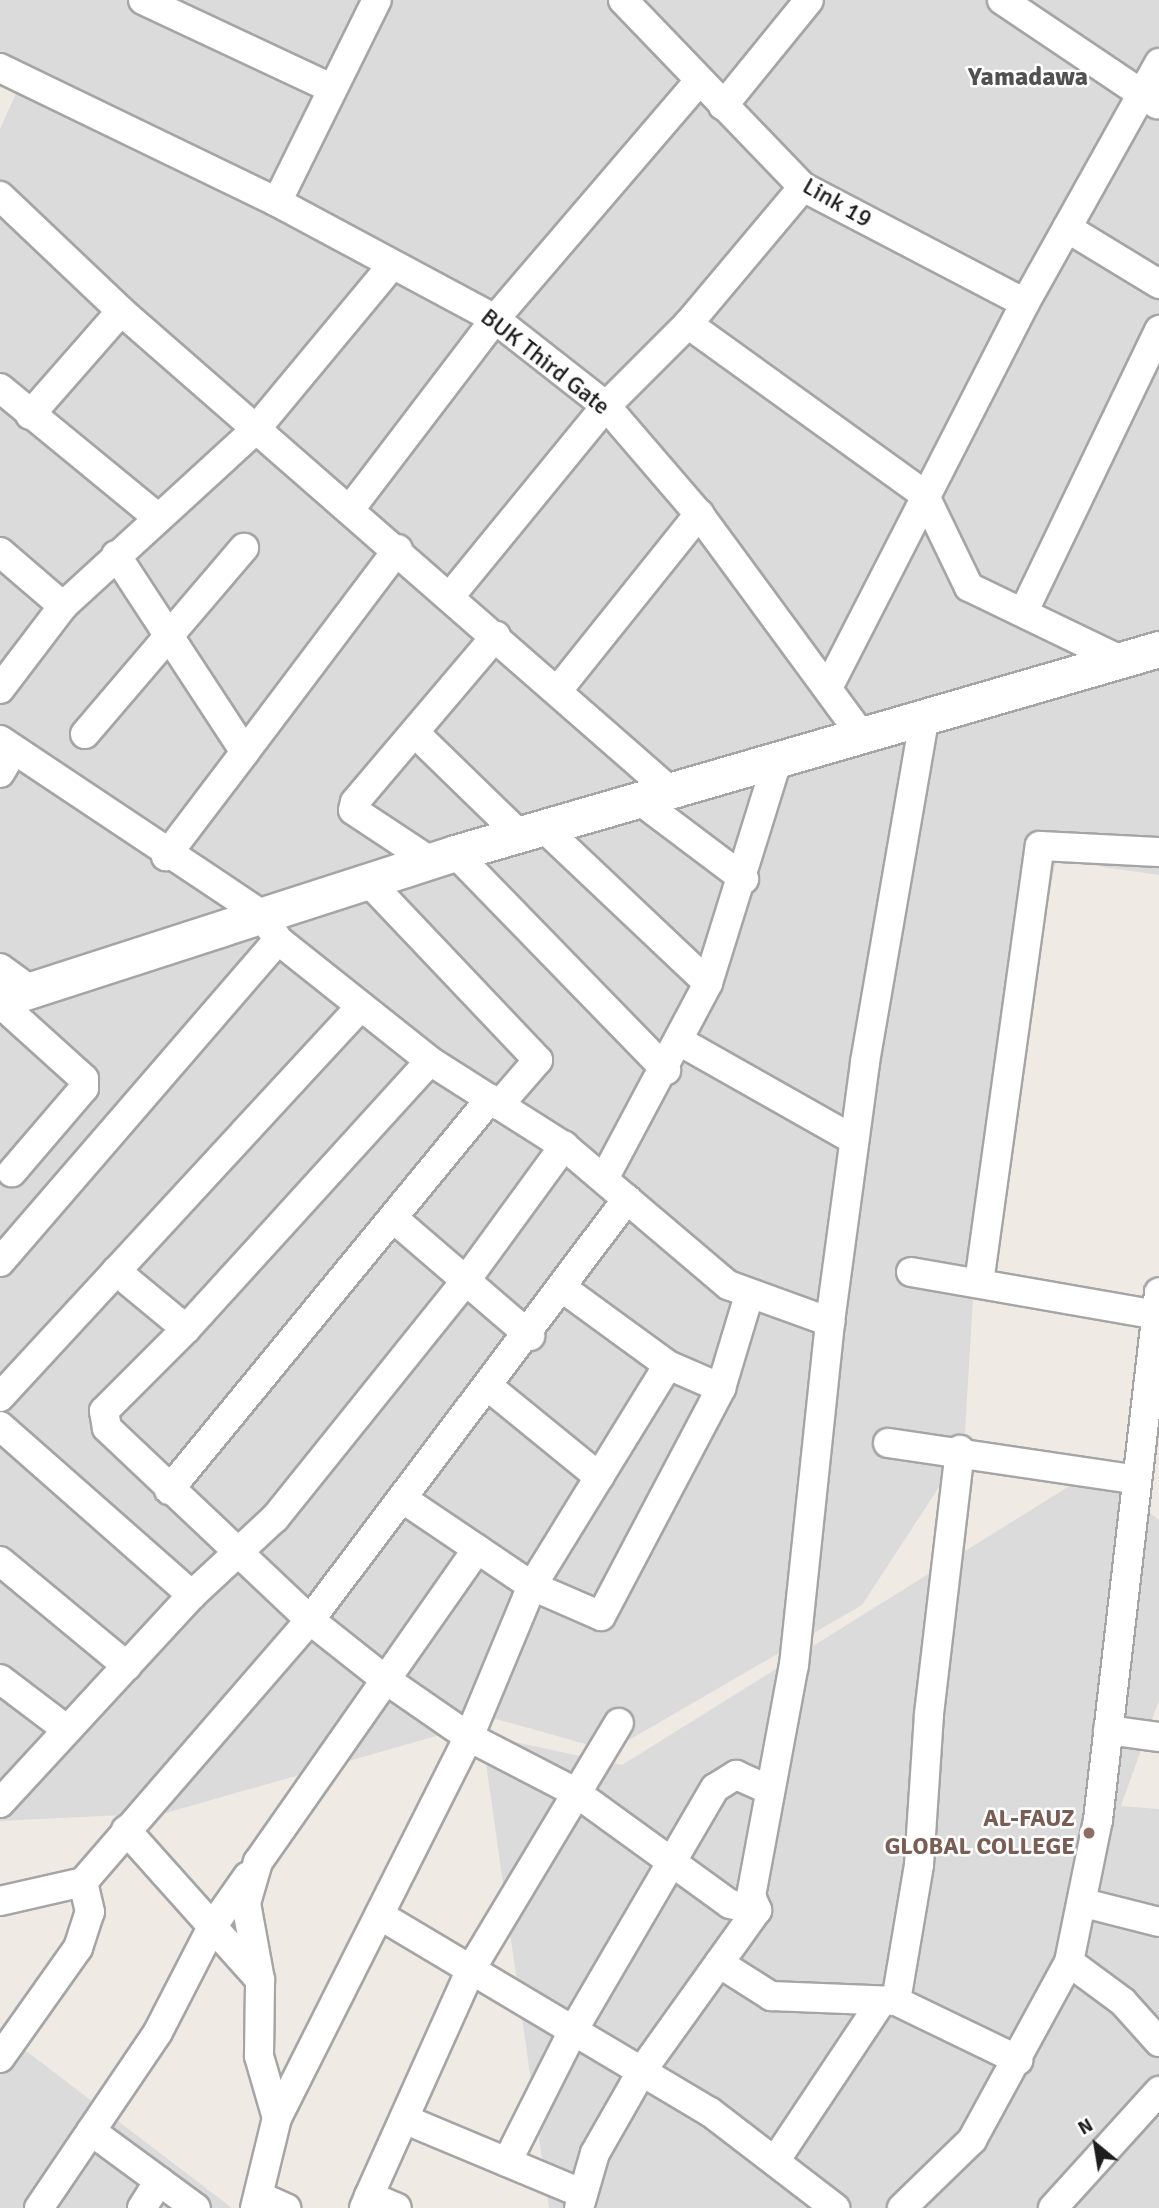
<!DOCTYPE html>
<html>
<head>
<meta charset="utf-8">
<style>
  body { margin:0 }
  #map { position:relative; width:1159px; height:2208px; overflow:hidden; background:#efebe4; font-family:Signika,sans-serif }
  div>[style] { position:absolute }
  .residential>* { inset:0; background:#dcdbdb }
  .roads { filter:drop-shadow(2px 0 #a5a5a5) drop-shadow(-2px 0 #a5a5a5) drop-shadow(0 2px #a5a5a5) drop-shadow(0 -2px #a5a5a5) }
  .minor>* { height:28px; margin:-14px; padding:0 14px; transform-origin:14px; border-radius:14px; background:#fff }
  .tertiary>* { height:35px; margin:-17.5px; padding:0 17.5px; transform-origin:17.5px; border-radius:17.5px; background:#fff }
  .dots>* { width:19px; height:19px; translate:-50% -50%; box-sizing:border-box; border:4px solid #fff; border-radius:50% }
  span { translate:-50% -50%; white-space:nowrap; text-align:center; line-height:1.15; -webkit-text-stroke:5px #fff; paint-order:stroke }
  .street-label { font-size:24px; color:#1e1e1e }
  .education-label { font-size:24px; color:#785e54; font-weight:700 }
  .right { translate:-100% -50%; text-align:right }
  .neighbourhood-label { font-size:26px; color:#515151; font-weight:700 }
  .north { position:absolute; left:1061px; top:2110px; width:70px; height:70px; -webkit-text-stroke:5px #fff; paint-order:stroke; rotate:330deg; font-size:19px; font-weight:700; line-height:28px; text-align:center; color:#1e1e1e }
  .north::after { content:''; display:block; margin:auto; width:24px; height:32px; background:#1e1e1e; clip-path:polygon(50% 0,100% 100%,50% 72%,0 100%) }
</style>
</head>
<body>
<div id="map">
  <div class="residential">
    <i style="clip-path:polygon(0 0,1159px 0,1159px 875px,1056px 860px,973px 1298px,964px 1449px,862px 1605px,610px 1751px,496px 1719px,166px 1813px,0 1821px,0 129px,22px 80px,0 71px)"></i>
    <i style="clip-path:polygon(1095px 1470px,1159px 1520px,1159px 1700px,1121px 1806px,1159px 1809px,1159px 2208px,549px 2208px,482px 1735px,622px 1765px)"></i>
    <i style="clip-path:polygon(0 2031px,232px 2208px,0 2208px)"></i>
  </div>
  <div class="roads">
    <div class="minor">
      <i style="left:143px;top:0;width:208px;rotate:25.1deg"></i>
      <i style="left:623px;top:0;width:260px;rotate:46.1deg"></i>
      <i style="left:803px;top:187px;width:250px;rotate:27.6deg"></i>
      <i style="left:1002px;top:0;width:187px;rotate:33.9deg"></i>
      <i style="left:0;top:68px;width:308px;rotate:25.8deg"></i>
      <i style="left:277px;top:202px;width:247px;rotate:28.2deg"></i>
      <i style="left:495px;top:319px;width:141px;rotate:38.1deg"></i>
      <i style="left:606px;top:406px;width:143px;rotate:49.3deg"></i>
      <i style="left:699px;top:514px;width:277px;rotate:53.7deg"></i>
      <i style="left:723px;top:106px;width:136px;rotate:-50.9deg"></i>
      <i style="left:0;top:196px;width:167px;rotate:43.5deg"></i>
      <i style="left:121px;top:311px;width:726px;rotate:41.15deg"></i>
      <i style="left:277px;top:202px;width:225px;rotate:-63.7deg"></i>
      <i style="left:1067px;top:228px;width:108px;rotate:31.3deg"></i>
      <i style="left:688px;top:324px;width:291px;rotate:35.8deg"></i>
      <i style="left:924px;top:494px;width:103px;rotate:64.2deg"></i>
      <i style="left:969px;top:587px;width:169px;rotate:25.7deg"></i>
      <i style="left:0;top:388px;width:205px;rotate:39.4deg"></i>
      <i style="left:30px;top:415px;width:138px;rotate:-48.8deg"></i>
      <i style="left:351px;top:508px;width:238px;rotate:-52.7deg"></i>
      <i style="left:495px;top:319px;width:312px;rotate:-49.4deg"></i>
      <i style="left:0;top:552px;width:83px;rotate:40.6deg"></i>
      <i style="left:116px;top:555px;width:235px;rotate:56.8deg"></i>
      <i style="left:245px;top:752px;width:131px;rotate:127.2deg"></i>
      <i style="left:452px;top:594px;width:243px;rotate:-50.7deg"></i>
      <i style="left:606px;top:406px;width:116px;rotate:-45deg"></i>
      <i style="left:688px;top:324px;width:179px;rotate:-50deg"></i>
      <i style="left:1024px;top:611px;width:312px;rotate:-64.3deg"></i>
      <i style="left:828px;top:688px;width:432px;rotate:-62.9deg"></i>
      <i style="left:1025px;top:303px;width:275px;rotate:-60.8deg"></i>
      <i style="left:0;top:689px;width:104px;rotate:-52.8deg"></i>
      <i style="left:63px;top:606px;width:262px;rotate:-42.5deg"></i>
      <i style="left:256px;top:429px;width:213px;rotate:-50.3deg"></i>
      <i style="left:558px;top:690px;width:226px;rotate:-51.3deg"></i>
      <i style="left:415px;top:733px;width:145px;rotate:44.2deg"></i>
      <i style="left:85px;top:734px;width:245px;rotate:-49.5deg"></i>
      <i style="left:0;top:740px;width:315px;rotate:33.7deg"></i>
      <i style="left:262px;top:915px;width:30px;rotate:57deg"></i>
      <i style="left:278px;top:940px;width:194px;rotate:38.5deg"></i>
      <i style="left:430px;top:1061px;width:159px;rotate:32.4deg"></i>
      <i style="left:564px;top:1146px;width:215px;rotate:40.3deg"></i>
      <i style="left:728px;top:1285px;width:109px;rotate:19.9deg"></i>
      <i style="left:830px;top:1322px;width:262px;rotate:-82.3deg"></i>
      <i style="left:865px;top:1062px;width:346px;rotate:-80.2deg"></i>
      <i style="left:245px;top:752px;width:254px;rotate:-53deg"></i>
      <i style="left:0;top:773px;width:27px;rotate:-59deg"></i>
      <i style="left:638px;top:799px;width:133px;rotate:37deg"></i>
      <i style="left:543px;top:827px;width:227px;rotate:43.4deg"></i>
      <i style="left:455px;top:853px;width:303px;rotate:45.8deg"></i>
      <i style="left:430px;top:861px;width:92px;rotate:-146.5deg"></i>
      <i style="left:353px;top:810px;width:8px;rotate:-76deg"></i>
      <i style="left:355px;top:802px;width:218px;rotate:-49.7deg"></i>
      <i style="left:368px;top:881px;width:247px;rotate:46.5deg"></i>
      <i style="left:538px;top:1060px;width:60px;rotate:130.9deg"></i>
      <i style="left:0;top:968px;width:37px;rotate:36deg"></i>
      <i style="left:0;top:1003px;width:113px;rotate:42.1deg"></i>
      <i style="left:84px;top:1079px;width:9px;rotate:90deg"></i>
      <i style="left:84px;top:1088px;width:111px;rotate:130.6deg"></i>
      <i style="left:681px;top:1042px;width:199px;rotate:29.5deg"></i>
      <i style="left:605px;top:1177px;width:220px;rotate:-62deg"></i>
      <i style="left:708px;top:983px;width:232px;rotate:-72.7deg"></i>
      <i style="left:393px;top:1218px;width:181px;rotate:40.7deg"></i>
      <i style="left:0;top:1262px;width:425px;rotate:-49.2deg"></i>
      <i style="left:116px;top:1271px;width:91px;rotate:39.6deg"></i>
      <i style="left:186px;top:1329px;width:116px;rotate:135deg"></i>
      <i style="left:104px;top:1411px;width:17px;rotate:80deg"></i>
      <i style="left:107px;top:1428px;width:279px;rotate:43.4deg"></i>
      <i style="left:310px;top:1620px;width:92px;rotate:38.4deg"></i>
      <i style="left:382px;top:1677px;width:106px;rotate:34.6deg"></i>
      <i style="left:469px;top:1737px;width:119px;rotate:27.4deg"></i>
      <i style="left:575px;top:1792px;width:191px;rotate:35.9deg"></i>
      <i style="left:730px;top:1904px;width:28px;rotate:13deg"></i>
      <i style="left:757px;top:1910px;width:196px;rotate:125.6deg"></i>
      <i style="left:643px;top:2069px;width:97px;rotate:119.7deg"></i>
      <i style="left:595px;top:2153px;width:57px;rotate:106.2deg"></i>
      <i style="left:911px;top:1272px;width:250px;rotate:9.9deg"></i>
      <i style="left:979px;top:1283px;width:441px;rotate:-82.1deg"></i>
      <i style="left:1040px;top:846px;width:119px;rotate:2.9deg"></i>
      <i style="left:561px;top:1287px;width:132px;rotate:36.1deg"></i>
      <i style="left:668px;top:1365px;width:58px;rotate:23.5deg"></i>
      <i style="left:186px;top:1329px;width:362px;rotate:-47.7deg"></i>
      <i style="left:490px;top:1388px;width:141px;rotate:39.2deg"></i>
      <i style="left:0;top:1397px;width:532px;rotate:-47.28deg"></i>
      <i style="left:0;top:1426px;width:256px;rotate:41.4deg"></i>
      <i style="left:888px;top:1443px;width:248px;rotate:8.4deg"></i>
      <i style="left:169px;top:1490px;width:506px;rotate:-50.61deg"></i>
      <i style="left:403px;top:1499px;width:156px;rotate:34deg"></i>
      <i style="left:532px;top:1586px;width:75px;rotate:23.5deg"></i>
      <i style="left:601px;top:1616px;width:258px;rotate:-62.2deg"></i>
      <i style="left:721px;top:1388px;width:97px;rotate:-73.2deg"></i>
      <i style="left:0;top:1561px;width:165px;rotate:39.6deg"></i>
      <i style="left:0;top:1679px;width:83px;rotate:37.1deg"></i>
      <i style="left:1108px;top:1730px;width:51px;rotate:7.8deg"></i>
      <i style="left:0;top:1803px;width:283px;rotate:-47.3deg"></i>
      <i style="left:192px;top:1595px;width:113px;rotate:-42.9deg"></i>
      <i style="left:275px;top:1518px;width:302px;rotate:-51.2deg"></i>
      <i style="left:464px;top:1283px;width:170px;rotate:-53.9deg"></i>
      <i style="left:126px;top:1830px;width:201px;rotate:48.2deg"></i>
      <i style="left:0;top:1901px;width:85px;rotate:-12.9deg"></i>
      <i style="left:83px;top:1882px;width:347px;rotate:-49.1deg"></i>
      <i style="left:310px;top:1620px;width:527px;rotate:-53.02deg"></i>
      <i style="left:1084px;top:1903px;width:77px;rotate:14.2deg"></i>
      <i style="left:757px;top:1910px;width:15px;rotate:-113deg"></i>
      <i style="left:751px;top:1896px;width:235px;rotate:-79.5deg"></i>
      <i style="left:794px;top:1665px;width:345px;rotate:-84deg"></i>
      <i style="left:381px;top:1916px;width:383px;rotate:30.8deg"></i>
      <i style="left:710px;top:2112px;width:158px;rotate:37.5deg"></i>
      <i style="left:1069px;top:1962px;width:67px;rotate:36.5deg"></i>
      <i style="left:1123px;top:2002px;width:54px;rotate:48deg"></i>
      <i style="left:719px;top:1963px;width:62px;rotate:32.4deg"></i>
      <i style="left:771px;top:1996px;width:125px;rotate:2.3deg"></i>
      <i style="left:896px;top:2001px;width:136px;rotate:25.8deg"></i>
      <i style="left:896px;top:2001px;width:138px;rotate:-80.4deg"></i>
      <i style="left:919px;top:1865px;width:151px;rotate:-86.2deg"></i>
      <i style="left:929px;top:1714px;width:266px;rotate:-83.3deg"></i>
      <i style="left:0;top:2058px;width:135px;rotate:-54.7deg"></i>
      <i style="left:78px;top:1948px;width:38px;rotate:-72deg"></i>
      <i style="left:90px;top:1912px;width:31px;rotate:-103deg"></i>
      <i style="left:277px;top:2118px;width:65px;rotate:-106.2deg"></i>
      <i style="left:259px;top:2056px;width:76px;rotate:-89.2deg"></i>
      <i style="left:260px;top:1980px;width:78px;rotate:-100.3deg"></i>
      <i style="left:246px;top:1903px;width:43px;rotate:-73.7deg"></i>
      <i style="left:258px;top:1862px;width:382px;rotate:-55deg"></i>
      <i style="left:404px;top:2119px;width:194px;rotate:22.7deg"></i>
      <i style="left:91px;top:2131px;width:130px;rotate:36.3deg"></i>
      <i style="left:775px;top:2161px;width:191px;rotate:-56.3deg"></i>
      <i style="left:507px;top:2162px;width:149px;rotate:-63.3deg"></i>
      <i style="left:574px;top:2029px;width:279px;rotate:-59.7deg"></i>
      <i style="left:715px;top:1788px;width:25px;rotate:-32deg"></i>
      <i style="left:736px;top:1775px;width:37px;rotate:24deg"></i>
      <i style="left:259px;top:2196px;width:30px;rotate:24deg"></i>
      <i style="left:369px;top:2196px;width:249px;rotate:-65.8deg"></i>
      <i style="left:471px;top:1969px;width:287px;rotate:-59deg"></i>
      <i style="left:39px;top:2208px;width:212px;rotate:-55.9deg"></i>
      <i style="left:158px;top:2032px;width:118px;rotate:-62.8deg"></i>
      <i style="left:212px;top:1927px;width:62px;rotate:-54.8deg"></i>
      <i style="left:142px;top:2208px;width:32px;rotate:-58deg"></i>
      <i style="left:255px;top:2208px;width:93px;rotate:-76.3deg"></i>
      <i style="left:277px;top:2118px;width:427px;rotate:-63.3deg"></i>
      <i style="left:469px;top:1737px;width:164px;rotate:-67.4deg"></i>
      <i style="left:532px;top:1586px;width:259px;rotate:-58.4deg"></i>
      <i style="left:364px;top:2208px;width:13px;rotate:-67deg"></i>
      <i style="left:369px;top:2196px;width:30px;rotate:23deg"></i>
      <i style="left:902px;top:2208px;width:98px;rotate:-44.2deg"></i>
      <i style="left:972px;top:2140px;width:203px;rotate:-61.4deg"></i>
      <i style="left:1069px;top:1962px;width:145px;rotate:-78.5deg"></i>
      <i style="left:1098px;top:1820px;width:531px;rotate:-83.4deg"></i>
      <i style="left:1053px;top:2208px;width:158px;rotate:-47.8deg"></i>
    </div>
    <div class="tertiary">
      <i style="left:0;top:1000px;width:478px;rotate:-17.9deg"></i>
      <i style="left:455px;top:853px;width:733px;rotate:-16.16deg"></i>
    </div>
  </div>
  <div class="dots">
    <i style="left:1089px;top:1833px;background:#8d6e63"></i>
  </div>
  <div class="street-label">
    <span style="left:837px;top:203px;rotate:30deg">Link 19</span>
    <span style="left:545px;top:362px;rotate:38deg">BUK Third Gate</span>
  </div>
  <div class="education-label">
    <span class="right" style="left:1075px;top:1833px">AL-FAUZ<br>GLOBAL COLLEGE</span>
  </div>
  <div class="neighbourhood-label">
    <span style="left:1028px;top:78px">Yamadawa</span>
  </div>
  <div class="north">N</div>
</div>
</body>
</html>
